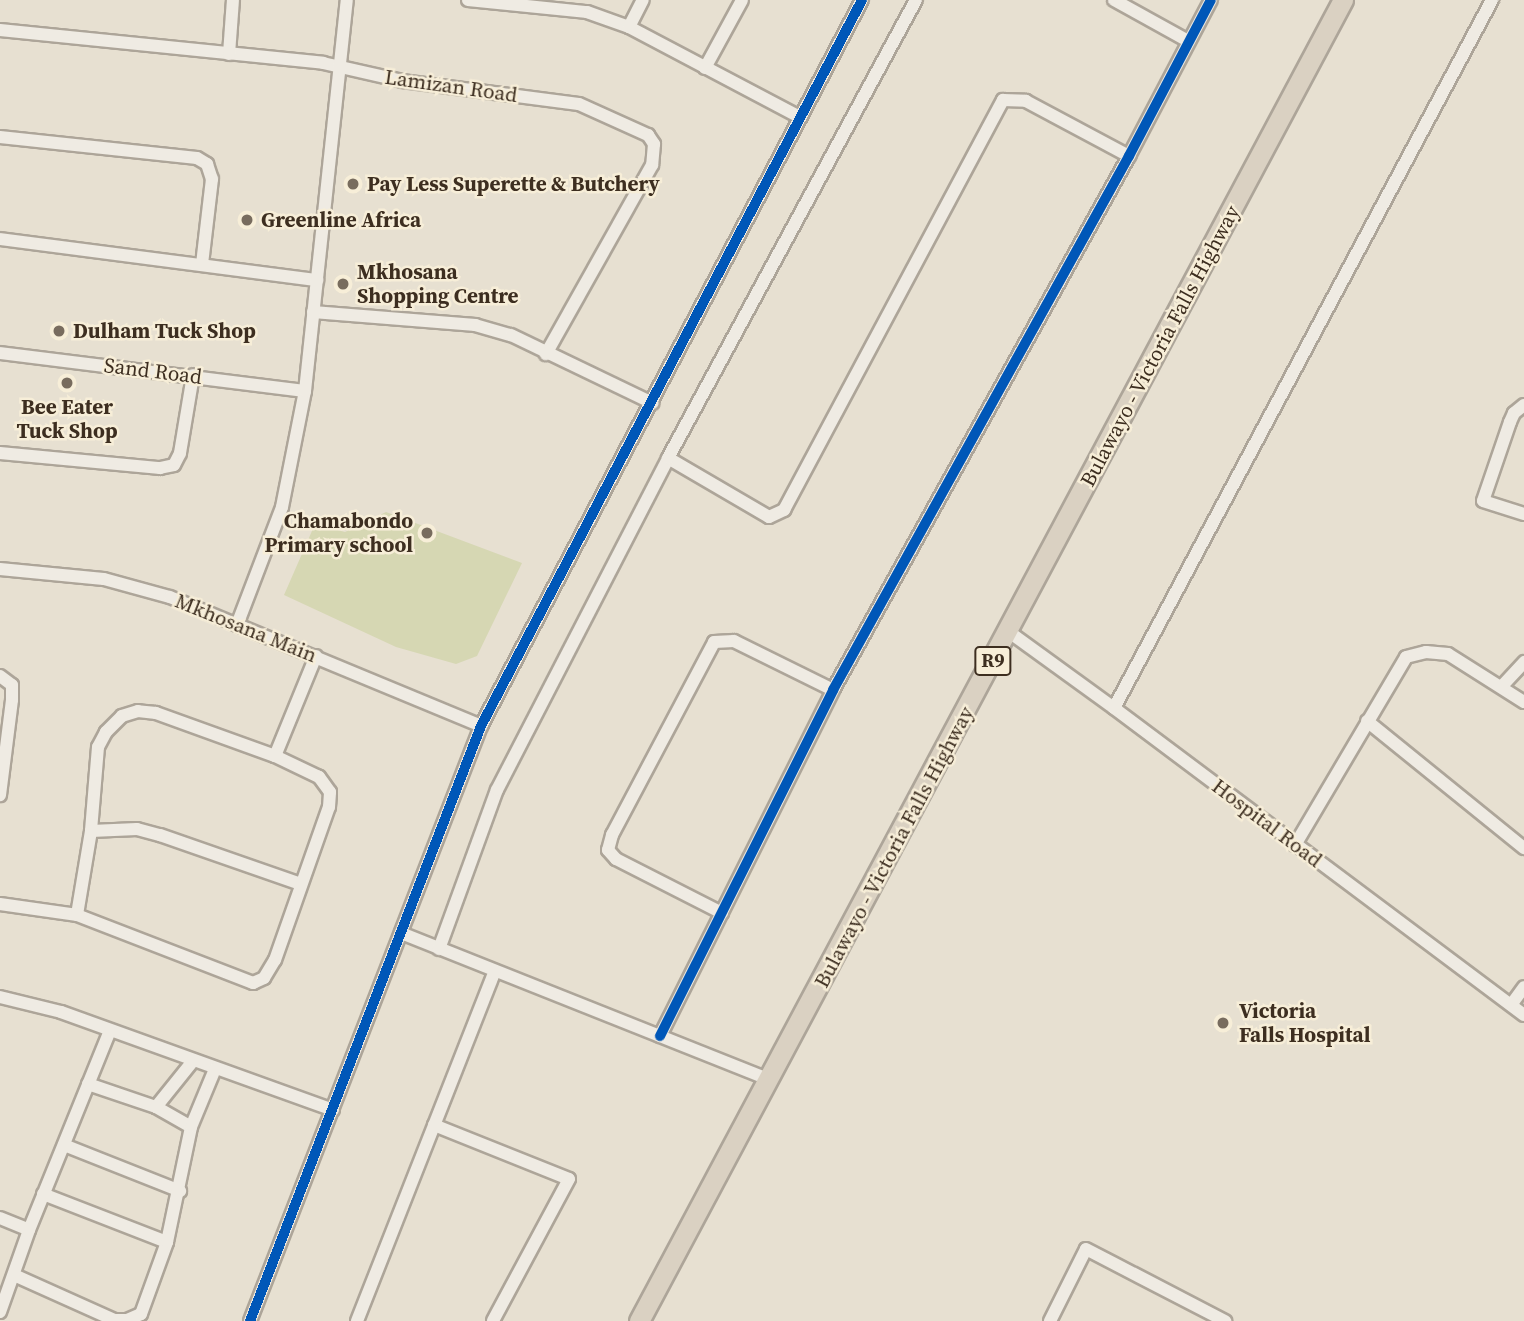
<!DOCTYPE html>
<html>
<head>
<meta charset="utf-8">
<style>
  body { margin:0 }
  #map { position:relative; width:1524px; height:1321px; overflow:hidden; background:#e7e0d1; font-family:"Source Serif 4",serif }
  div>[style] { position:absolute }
  .green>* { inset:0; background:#d6d7b3 }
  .roads { filter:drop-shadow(2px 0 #ada599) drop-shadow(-2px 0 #ada599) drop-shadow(0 2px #ada599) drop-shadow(0 -2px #ada599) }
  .minor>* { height:12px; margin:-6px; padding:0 6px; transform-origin:6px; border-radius:6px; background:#efebe3 }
  .highway>* { height:19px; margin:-9.5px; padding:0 9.5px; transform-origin:9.5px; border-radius:9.5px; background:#dad1c2 }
  .cycleway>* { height:10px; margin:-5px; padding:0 5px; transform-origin:5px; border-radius:5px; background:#0057b8 }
  .dots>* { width:19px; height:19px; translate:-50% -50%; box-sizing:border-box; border:4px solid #f7eed8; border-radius:50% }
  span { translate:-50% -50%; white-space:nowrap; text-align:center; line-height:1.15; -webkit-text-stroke:5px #f7eed8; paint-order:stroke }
  .shield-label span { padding:2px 5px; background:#f7eed8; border:2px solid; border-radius:5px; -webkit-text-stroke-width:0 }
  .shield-label { font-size:19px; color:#3d2e20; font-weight:700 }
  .street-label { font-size:21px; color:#3d2e20 }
  .poi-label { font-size:21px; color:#3d2e20; font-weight:700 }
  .left { translate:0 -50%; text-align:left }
  .right { translate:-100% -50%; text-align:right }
</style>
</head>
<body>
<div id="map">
  <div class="green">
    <i style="clip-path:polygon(386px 512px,522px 563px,477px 656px,456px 664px,396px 647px,284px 595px,315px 524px,345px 532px)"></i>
  </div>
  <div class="roads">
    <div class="minor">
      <i style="left:468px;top:0;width:120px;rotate:5.8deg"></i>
      <i style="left:587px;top:12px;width:45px;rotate:19.7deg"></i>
      <i style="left:629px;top:27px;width:191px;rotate:27.8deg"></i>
      <i style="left:1114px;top:0;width:85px;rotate:29deg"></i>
      <i style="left:629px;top:27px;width:30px;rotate:-63deg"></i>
      <i style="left:0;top:30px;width:325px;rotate:5.8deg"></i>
      <i style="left:323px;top:63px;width:81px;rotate:12.8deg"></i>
      <i style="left:402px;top:81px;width:178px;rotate:7.4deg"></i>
      <i style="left:579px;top:104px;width:76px;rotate:24.2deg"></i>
      <i style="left:648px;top:135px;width:11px;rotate:56deg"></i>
      <i style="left:654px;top:144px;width:21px;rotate:95deg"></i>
      <i style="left:652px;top:165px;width:217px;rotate:119.3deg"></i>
      <i style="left:229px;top:54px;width:54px;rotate:-85.8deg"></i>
      <i style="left:705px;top:68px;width:77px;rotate:-61.4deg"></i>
      <i style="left:0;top:137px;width:198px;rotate:6.1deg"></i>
      <i style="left:197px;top:158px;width:12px;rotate:31deg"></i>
      <i style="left:207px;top:164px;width:16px;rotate:72deg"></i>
      <i style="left:212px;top:179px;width:86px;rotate:96.7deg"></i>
      <i style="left:0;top:239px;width:320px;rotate:7.4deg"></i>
      <i style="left:313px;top:312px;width:163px;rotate:4.6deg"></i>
      <i style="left:475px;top:325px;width:37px;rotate:16deg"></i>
      <i style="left:511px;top:335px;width:157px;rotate:25.7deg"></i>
      <i style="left:0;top:353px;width:307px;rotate:7.1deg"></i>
      <i style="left:1524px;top:405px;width:13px;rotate:141deg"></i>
      <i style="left:1514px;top:413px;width:10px;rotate:114deg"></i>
      <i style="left:1510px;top:422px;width:83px;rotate:108.9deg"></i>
      <i style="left:1483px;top:501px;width:43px;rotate:17.6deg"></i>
      <i style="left:0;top:453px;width:161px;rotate:5.4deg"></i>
      <i style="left:160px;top:468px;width:14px;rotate:-12deg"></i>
      <i style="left:174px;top:465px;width:13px;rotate:-63deg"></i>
      <i style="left:180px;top:453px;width:79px;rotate:-80.5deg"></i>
      <i style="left:668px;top:458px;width:117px;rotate:30.3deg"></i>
      <i style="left:769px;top:517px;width:17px;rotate:-25deg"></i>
      <i style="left:784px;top:510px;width:465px;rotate:-61.9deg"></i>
      <i style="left:1003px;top:100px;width:23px;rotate:2deg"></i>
      <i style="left:1026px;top:101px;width:117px;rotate:28.1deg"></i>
      <i style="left:0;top:569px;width:104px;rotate:5.5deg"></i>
      <i style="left:104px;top:579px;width:68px;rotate:15.3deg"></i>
      <i style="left:170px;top:597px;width:337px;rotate:22.5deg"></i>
      <i style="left:237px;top:625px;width:126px;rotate:-69.1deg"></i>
      <i style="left:282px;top:507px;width:118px;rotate:-78.8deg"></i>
      <i style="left:305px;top:391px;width:393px;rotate:-83.9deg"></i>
      <i style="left:1009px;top:632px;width:130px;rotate:35.9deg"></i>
      <i style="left:1114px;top:708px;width:512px;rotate:36.83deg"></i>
      <i style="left:0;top:676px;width:15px;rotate:37deg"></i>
      <i style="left:12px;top:685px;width:15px;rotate:90deg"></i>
      <i style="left:12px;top:700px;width:96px;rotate:97.2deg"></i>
      <i style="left:1502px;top:686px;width:33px;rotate:-47deg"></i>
      <i style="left:1114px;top:708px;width:803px;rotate:-61.9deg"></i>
      <i style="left:1367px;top:721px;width:202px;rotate:39deg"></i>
      <i style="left:275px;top:756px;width:108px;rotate:-67.7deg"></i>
      <i style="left:91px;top:831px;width:46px;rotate:-2.5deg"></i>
      <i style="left:137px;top:829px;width:24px;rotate:15deg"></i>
      <i style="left:160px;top:835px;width:149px;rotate:19.2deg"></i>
      <i style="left:1295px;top:845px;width:218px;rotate:-59.4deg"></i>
      <i style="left:1406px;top:657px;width:21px;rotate:-14deg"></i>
      <i style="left:1426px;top:652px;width:22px;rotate:5deg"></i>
      <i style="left:1448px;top:654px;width:90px;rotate:32.3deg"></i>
      <i style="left:0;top:904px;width:78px;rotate:8.1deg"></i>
      <i style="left:77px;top:915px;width:189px;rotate:21.1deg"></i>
      <i style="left:253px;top:983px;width:12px;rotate:-24deg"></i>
      <i style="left:264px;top:978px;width:21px;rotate:-59deg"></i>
      <i style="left:275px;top:960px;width:162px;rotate:-70.6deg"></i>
      <i style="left:329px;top:807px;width:15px;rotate:-86deg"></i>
      <i style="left:330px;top:792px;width:19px;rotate:-126deg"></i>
      <i style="left:319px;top:777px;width:49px;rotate:-154.5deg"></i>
      <i style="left:275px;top:756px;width:127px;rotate:-160.1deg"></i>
      <i style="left:156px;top:713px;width:18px;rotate:-174deg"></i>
      <i style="left:138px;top:711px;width:17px;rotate:163deg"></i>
      <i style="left:122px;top:716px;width:23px;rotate:135deg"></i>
      <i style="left:106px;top:732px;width:17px;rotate:118deg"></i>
      <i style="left:98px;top:747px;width:84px;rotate:94.8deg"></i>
      <i style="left:91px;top:831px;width:85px;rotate:99.5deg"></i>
      <i style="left:722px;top:913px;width:119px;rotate:-153deg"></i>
      <i style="left:616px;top:859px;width:12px;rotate:-132deg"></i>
      <i style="left:608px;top:850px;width:16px;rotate:-75deg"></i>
      <i style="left:612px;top:835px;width:218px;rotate:-62.1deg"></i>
      <i style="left:714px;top:642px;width:20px;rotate:-3deg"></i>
      <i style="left:734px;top:641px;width:110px;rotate:26.3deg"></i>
      <i style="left:401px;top:933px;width:397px;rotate:21.7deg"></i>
      <i style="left:439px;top:949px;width:169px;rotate:-70deg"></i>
      <i style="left:497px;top:790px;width:373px;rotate:-62.7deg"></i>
      <i style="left:668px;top:458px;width:521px;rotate:-61.57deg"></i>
      <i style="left:0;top:997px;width:63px;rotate:13.8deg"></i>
      <i style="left:61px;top:1012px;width:289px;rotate:19.8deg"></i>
      <i style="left:1511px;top:1005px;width:22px;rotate:-54deg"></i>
      <i style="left:660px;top:1036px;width:387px;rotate:-63.4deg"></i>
      <i style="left:833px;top:690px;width:611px;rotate:-61deg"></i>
      <i style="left:1129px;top:156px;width:176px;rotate:-62.3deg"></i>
      <i style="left:88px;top:1084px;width:72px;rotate:18.7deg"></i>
      <i style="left:156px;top:1107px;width:40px;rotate:29.7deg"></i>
      <i style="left:156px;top:1107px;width:59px;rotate:-51.2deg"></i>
      <i style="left:434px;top:1125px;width:145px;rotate:21.8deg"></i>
      <i style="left:569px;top:1179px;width:161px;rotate:118.2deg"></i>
      <i style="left:64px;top:1145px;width:125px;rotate:21.6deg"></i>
      <i style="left:43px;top:1194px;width:133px;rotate:21.2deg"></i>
      <i style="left:0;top:1218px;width:31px;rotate:22deg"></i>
      <i style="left:14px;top:1275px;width:110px;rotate:24.2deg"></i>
      <i style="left:114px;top:1320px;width:13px"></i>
      <i style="left:127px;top:1320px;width:15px;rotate:-23deg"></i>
      <i style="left:141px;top:1314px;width:77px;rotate:-70.1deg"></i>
      <i style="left:167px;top:1242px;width:117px;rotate:-78.2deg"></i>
      <i style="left:191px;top:1127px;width:63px;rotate:-67.5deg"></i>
      <i style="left:0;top:1312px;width:87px;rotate:-70.5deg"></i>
      <i style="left:29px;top:1230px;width:215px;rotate:-67.9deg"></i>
      <i style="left:250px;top:1321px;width:638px;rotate:-68.78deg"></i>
      <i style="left:481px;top:726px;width:820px;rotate:-62.31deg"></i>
      <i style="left:357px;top:1321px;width:376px;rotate:-68.5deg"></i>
      <i style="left:1050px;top:1321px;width:80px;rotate:-63.4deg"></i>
      <i style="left:1086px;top:1249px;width:157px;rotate:27.4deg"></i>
    </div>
    <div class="highway">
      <i style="left:639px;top:1321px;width:1497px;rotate:-61.95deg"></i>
    </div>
  </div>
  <div class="cycleway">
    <i style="left:660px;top:1036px;width:387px;rotate:-63.4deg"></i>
    <i style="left:833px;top:690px;width:611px;rotate:-61deg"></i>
    <i style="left:1129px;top:156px;width:176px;rotate:-62.3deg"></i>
    <i style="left:250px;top:1321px;width:638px;rotate:-68.78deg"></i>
    <i style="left:481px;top:726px;width:820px;rotate:-62.31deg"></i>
  </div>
  <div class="dots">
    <i style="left:353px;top:184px;background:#786c5e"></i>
    <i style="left:247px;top:220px;background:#786c5e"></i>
    <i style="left:343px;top:284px;background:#786c5e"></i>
    <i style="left:59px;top:331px;background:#786c5e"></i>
    <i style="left:67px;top:383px;background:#786c5e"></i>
    <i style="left:427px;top:533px;background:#786c5e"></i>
    <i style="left:1223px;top:1023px;background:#786c5e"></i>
  </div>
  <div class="shield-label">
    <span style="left:993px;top:661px">R9</span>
  </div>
  <div class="street-label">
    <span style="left:451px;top:86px;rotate:8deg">Lamizan Road</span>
    <span style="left:1160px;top:346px;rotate:-62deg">Bulawayo - Victoria Falls Highway</span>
    <span style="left:153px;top:371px;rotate:7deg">Sand Road</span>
    <span style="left:246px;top:628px;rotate:22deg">Mkhosana Main</span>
    <span style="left:1267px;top:823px;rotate:37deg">Hospital Road</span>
    <span style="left:894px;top:847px;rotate:-62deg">Bulawayo - Victoria Falls Highway</span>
  </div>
  <div class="poi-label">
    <span class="left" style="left:367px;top:184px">Pay Less Superette &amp; Butchery</span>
    <span class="left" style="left:261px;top:220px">Greenline Africa</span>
    <span class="left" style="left:357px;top:284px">Mkhosana<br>Shopping Centre</span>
    <span class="left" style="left:73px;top:331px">Dulham Tuck Shop</span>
    <span style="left:67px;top:419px">Bee Eater<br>Tuck Shop</span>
    <span class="right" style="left:413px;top:533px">Chamabondo<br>Primary school</span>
    <span class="left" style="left:1239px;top:1023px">Victoria<br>Falls Hospital</span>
  </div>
</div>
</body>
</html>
